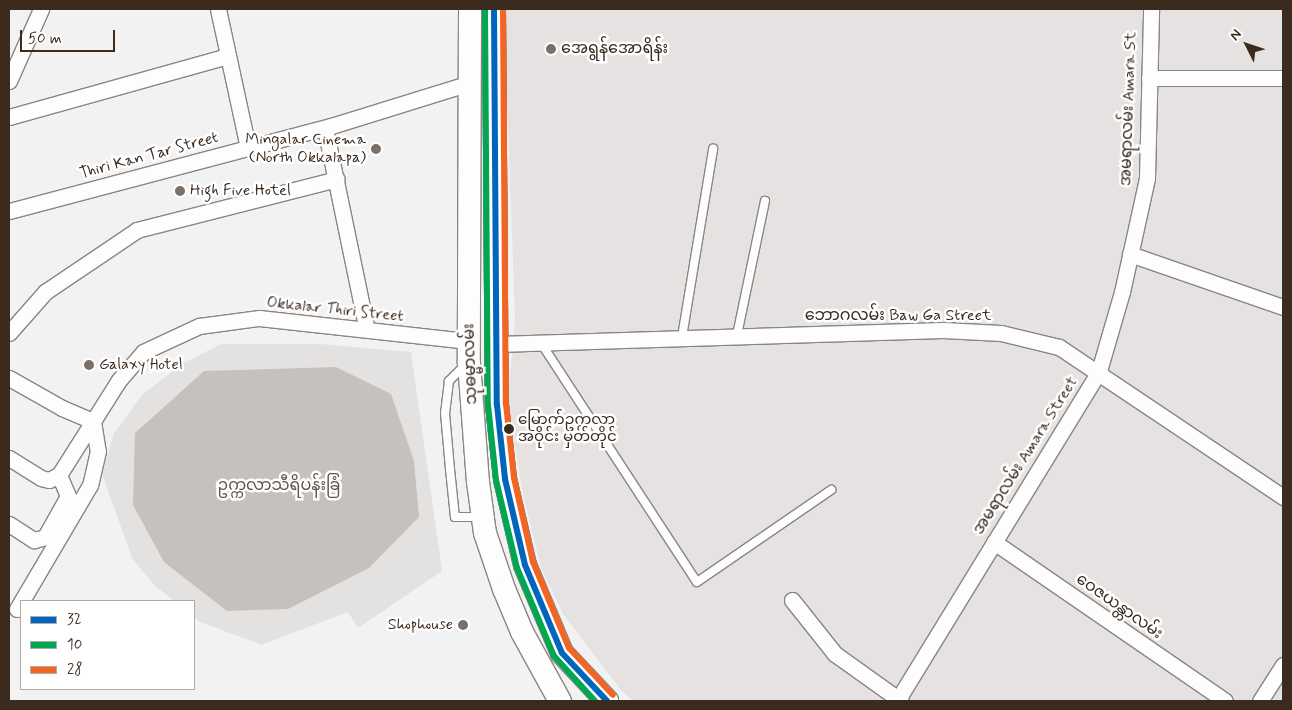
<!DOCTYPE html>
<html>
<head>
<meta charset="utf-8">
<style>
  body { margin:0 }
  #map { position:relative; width:1292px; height:710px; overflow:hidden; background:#f3f2f2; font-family:Mynerve,"Noto Sans Myanmar",sans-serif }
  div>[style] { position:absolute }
  .built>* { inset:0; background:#e5e2e1 }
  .green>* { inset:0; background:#e4e2e0 }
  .water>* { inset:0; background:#c6c0be }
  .roads { filter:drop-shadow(1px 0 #898582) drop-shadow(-1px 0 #898582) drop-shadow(0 1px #898582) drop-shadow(0 -1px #898582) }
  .lane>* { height:8px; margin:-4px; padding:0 4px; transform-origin:4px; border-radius:4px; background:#fdfdfd }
  .street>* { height:15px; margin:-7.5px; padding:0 7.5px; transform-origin:7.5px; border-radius:7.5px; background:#fdfdfd }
  .primary>* { height:22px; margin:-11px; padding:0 11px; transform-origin:11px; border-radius:11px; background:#fdfdfd }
  .bus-1>* { height:6px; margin:-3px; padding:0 3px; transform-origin:3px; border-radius:3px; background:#0065bd }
  .bus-2>* { height:6px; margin:-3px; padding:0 3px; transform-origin:3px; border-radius:3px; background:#00a651 }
  .bus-3>* { height:6px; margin:-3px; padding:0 3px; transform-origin:3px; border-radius:3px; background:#f26522 }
  .dots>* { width:14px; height:14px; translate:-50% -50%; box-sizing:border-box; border:2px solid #fff; border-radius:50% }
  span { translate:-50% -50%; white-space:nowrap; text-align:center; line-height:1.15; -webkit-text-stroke:5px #fff; paint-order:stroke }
  .bus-label { font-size:15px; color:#3b2a1e }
  .left { translate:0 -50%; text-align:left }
  .poi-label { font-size:16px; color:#3b2a1e }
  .right { translate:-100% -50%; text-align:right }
  .street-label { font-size:16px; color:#3b2a1e }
  .park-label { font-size:16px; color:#62554b }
  .frame { position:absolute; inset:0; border:10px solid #3b2a1e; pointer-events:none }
  .legend { position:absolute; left:20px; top:600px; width:175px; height:90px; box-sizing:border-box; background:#fff; border:1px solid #b1aaa5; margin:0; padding:6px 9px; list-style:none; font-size:15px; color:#3b2a1e }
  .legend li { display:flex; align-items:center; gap:10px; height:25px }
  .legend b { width:25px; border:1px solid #b1aaa5 }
  .north { position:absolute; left:1222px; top:20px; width:50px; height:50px; -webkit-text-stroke:4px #fff; paint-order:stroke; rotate:311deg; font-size:14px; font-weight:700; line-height:20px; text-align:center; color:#3b2a1e }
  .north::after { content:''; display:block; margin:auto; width:18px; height:22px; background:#3b2a1e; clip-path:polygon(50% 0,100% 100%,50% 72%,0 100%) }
  .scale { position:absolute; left:20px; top:30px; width:95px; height:22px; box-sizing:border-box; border:2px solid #3b2a1e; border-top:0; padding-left:6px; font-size:15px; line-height:18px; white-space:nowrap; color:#3b2a1e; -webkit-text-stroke:4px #fff; paint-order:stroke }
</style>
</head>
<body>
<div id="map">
  <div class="built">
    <i style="clip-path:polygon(504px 9px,1283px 9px,1283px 701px,633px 701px,621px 690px,563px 614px,541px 568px,522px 490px,508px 399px,515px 320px)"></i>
  </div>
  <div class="green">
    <i style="clip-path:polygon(221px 344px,320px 344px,411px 352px,442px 571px,358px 628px,348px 612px,261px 645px,198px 621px,194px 617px,194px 601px,174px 601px,154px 585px,132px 558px,102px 474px,114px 433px,142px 395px,182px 364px)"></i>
  </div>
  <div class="water">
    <i style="clip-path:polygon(336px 367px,391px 394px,414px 461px,419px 517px,369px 568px,288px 609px,227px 611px,164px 562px,133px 505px,135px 433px,204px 371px)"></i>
  </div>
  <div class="roads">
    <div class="lane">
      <i style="left:737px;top:335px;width:137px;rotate:-78.2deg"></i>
      <i style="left:682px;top:337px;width:191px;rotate:-80.6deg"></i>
      <i style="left:541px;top:343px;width:285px;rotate:56.9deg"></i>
      <i style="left:697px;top:582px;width:163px;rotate:-34.5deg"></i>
      <i style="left:465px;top:365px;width:23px;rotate:135deg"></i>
      <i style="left:449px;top:381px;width:32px;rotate:97deg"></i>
      <i style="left:445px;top:413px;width:56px;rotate:84.9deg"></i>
      <i style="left:450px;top:469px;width:48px;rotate:84.1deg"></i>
      <i style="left:455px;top:517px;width:26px"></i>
    </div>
    <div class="street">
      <i style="left:218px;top:9px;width:142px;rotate:77.8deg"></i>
      <i style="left:1149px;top:78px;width:134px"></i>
      <i style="left:9px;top:81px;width:79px;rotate:-66deg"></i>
      <i style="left:9px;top:117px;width:227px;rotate:-15.6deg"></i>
      <i style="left:325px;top:128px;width:206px;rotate:78.3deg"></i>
      <i style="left:9px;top:211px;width:333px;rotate:-14.8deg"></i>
      <i style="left:331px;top:126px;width:145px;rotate:-17.2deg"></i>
      <i style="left:1130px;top:254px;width:162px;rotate:19.1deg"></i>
      <i style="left:9px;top:333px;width:55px;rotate:-48.7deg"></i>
      <i style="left:45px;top:292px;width:111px;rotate:-34deg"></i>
      <i style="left:137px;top:230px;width:206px;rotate:-14.3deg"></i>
      <i style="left:497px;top:344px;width:446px;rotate:-1.8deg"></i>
      <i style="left:943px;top:330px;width:58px;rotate:3deg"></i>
      <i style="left:1001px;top:333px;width:60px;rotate:13.6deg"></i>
      <i style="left:1059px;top:347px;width:270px;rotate:33.8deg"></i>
      <i style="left:9px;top:378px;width:61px;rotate:29.5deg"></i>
      <i style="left:62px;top:408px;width:34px;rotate:23deg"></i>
      <i style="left:93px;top:421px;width:30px;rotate:81deg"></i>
      <i style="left:98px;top:451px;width:35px;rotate:103deg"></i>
      <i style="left:90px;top:485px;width:144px;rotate:120.5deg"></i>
      <i style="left:9px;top:458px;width:38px;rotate:32deg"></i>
      <i style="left:41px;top:478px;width:8px;rotate:14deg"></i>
      <i style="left:49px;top:480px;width:11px;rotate:-27deg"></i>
      <i style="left:59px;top:475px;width:112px;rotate:-57.7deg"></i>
      <i style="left:119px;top:380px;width:37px;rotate:-49deg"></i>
      <i style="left:143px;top:352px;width:62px;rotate:-24.9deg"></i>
      <i style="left:199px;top:326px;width:61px;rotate:-7.6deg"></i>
      <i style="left:259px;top:318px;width:211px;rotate:6.3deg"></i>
      <i style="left:9px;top:524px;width:30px;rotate:33deg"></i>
      <i style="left:34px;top:540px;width:11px;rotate:-15deg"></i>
      <i style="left:45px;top:537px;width:47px;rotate:-60.7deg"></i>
      <i style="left:68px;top:496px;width:23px;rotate:-113deg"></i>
      <i style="left:994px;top:542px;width:280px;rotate:34.5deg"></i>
      <i style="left:792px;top:600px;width:69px;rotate:51.5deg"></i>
      <i style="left:835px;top:654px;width:81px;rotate:35.5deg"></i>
      <i style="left:897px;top:701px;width:387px;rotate:-58.5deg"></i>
      <i style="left:1099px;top:371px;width:82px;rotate:-73.8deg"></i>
      <i style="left:1122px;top:292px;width:117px;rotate:-77.6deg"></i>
      <i style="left:1147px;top:178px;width:169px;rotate:-88.6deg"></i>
      <i style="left:1260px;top:701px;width:43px;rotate:-57.4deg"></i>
    </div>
    <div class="primary">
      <i style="left:470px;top:9px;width:354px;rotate:90.2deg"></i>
      <i style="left:469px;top:363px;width:119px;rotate:85.7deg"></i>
      <i style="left:478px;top:482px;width:51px;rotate:82.2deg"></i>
      <i style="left:485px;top:533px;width:59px;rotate:71.3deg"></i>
      <i style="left:504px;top:589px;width:47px;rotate:67.3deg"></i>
      <i style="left:522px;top:632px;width:79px;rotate:61.2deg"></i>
      <i style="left:494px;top:9px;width:396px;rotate:89.6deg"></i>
      <i style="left:497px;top:405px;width:74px;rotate:83.8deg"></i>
      <i style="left:505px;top:479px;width:88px;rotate:76.9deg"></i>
      <i style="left:525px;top:565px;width:95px;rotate:67.2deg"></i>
      <i style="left:562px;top:653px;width:66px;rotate:46.8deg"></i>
    </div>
  </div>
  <div class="bus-1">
    <i style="left:494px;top:9px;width:396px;rotate:89.6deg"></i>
    <i style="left:497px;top:405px;width:74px;rotate:83.8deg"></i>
    <i style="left:505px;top:479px;width:88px;rotate:76.9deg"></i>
    <i style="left:525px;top:565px;width:95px;rotate:67.2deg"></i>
    <i style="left:562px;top:653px;width:66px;rotate:46.8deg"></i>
  </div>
  <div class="bus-2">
    <i style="left:485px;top:9px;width:396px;rotate:89.6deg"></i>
    <i style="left:488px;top:405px;width:75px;rotate:83.9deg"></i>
    <i style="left:496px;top:480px;width:90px;rotate:76.6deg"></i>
    <i style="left:517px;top:568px;width:95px;rotate:67.2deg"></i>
    <i style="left:554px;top:656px;width:61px;rotate:47.7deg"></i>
  </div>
  <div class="bus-3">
    <i style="left:503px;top:9px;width:395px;rotate:89.6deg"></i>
    <i style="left:506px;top:404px;width:74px;rotate:83.8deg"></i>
    <i style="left:514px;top:478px;width:86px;rotate:77.3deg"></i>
    <i style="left:533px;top:562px;width:93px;rotate:67.3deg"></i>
    <i style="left:569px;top:648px;width:64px;rotate:46.9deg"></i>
  </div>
  <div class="dots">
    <i style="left:551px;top:49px;background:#7b7068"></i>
    <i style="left:376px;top:149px;background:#7b7068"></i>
    <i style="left:180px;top:191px;background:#7b7068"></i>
    <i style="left:89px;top:365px;background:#7b7068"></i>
    <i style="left:509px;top:429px;background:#3b2a1e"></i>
    <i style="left:463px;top:625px;background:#7b7068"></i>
  </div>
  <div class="bus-label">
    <span class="left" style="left:518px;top:429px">မြောက်ဥက္ကလာ<br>အဝိုင်း မှတ်တိုင်</span>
  </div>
  <div class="poi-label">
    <span class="left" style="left:561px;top:49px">အေရွန်အောရိန်း</span>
    <span class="right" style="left:366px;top:149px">Mingalar Cinema<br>(North Okkalapa)</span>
    <span class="left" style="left:190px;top:191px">High Five Hotel</span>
    <span class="left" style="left:99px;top:365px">Galaxy Hotel</span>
    <span class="right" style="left:453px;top:625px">Shophouse</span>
  </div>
  <div class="street-label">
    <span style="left:1129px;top:109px;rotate:-88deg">အမရာလမ်း Amara St</span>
    <span style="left:149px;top:156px;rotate:-15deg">Thiri Kan Tar Street</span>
    <span style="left:335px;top:310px;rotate:6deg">Okkalar Thiri Street</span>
    <span style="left:898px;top:316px">ဘောဂလမ်း Baw Ga Street</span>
    <span style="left:471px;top:364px;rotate:-92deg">သုဓမ္မာလမ်း</span>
    <span style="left:1026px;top:456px;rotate:-58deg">အမရာလမ်း Amara Street</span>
    <span style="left:1119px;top:607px;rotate:35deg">ဝေဇယန္တာလမ်း</span>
  </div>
  <div class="park-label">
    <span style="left:279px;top:486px">ဥက္ကလာသီရိပန်းခြံ</span>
  </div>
  <div class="frame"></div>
  <ul class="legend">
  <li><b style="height:6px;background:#0065bd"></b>32</li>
  <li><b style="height:6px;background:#00a651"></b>10</li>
  <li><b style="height:6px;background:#f26522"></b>28</li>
  </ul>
  <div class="north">N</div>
  <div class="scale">50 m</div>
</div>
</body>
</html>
